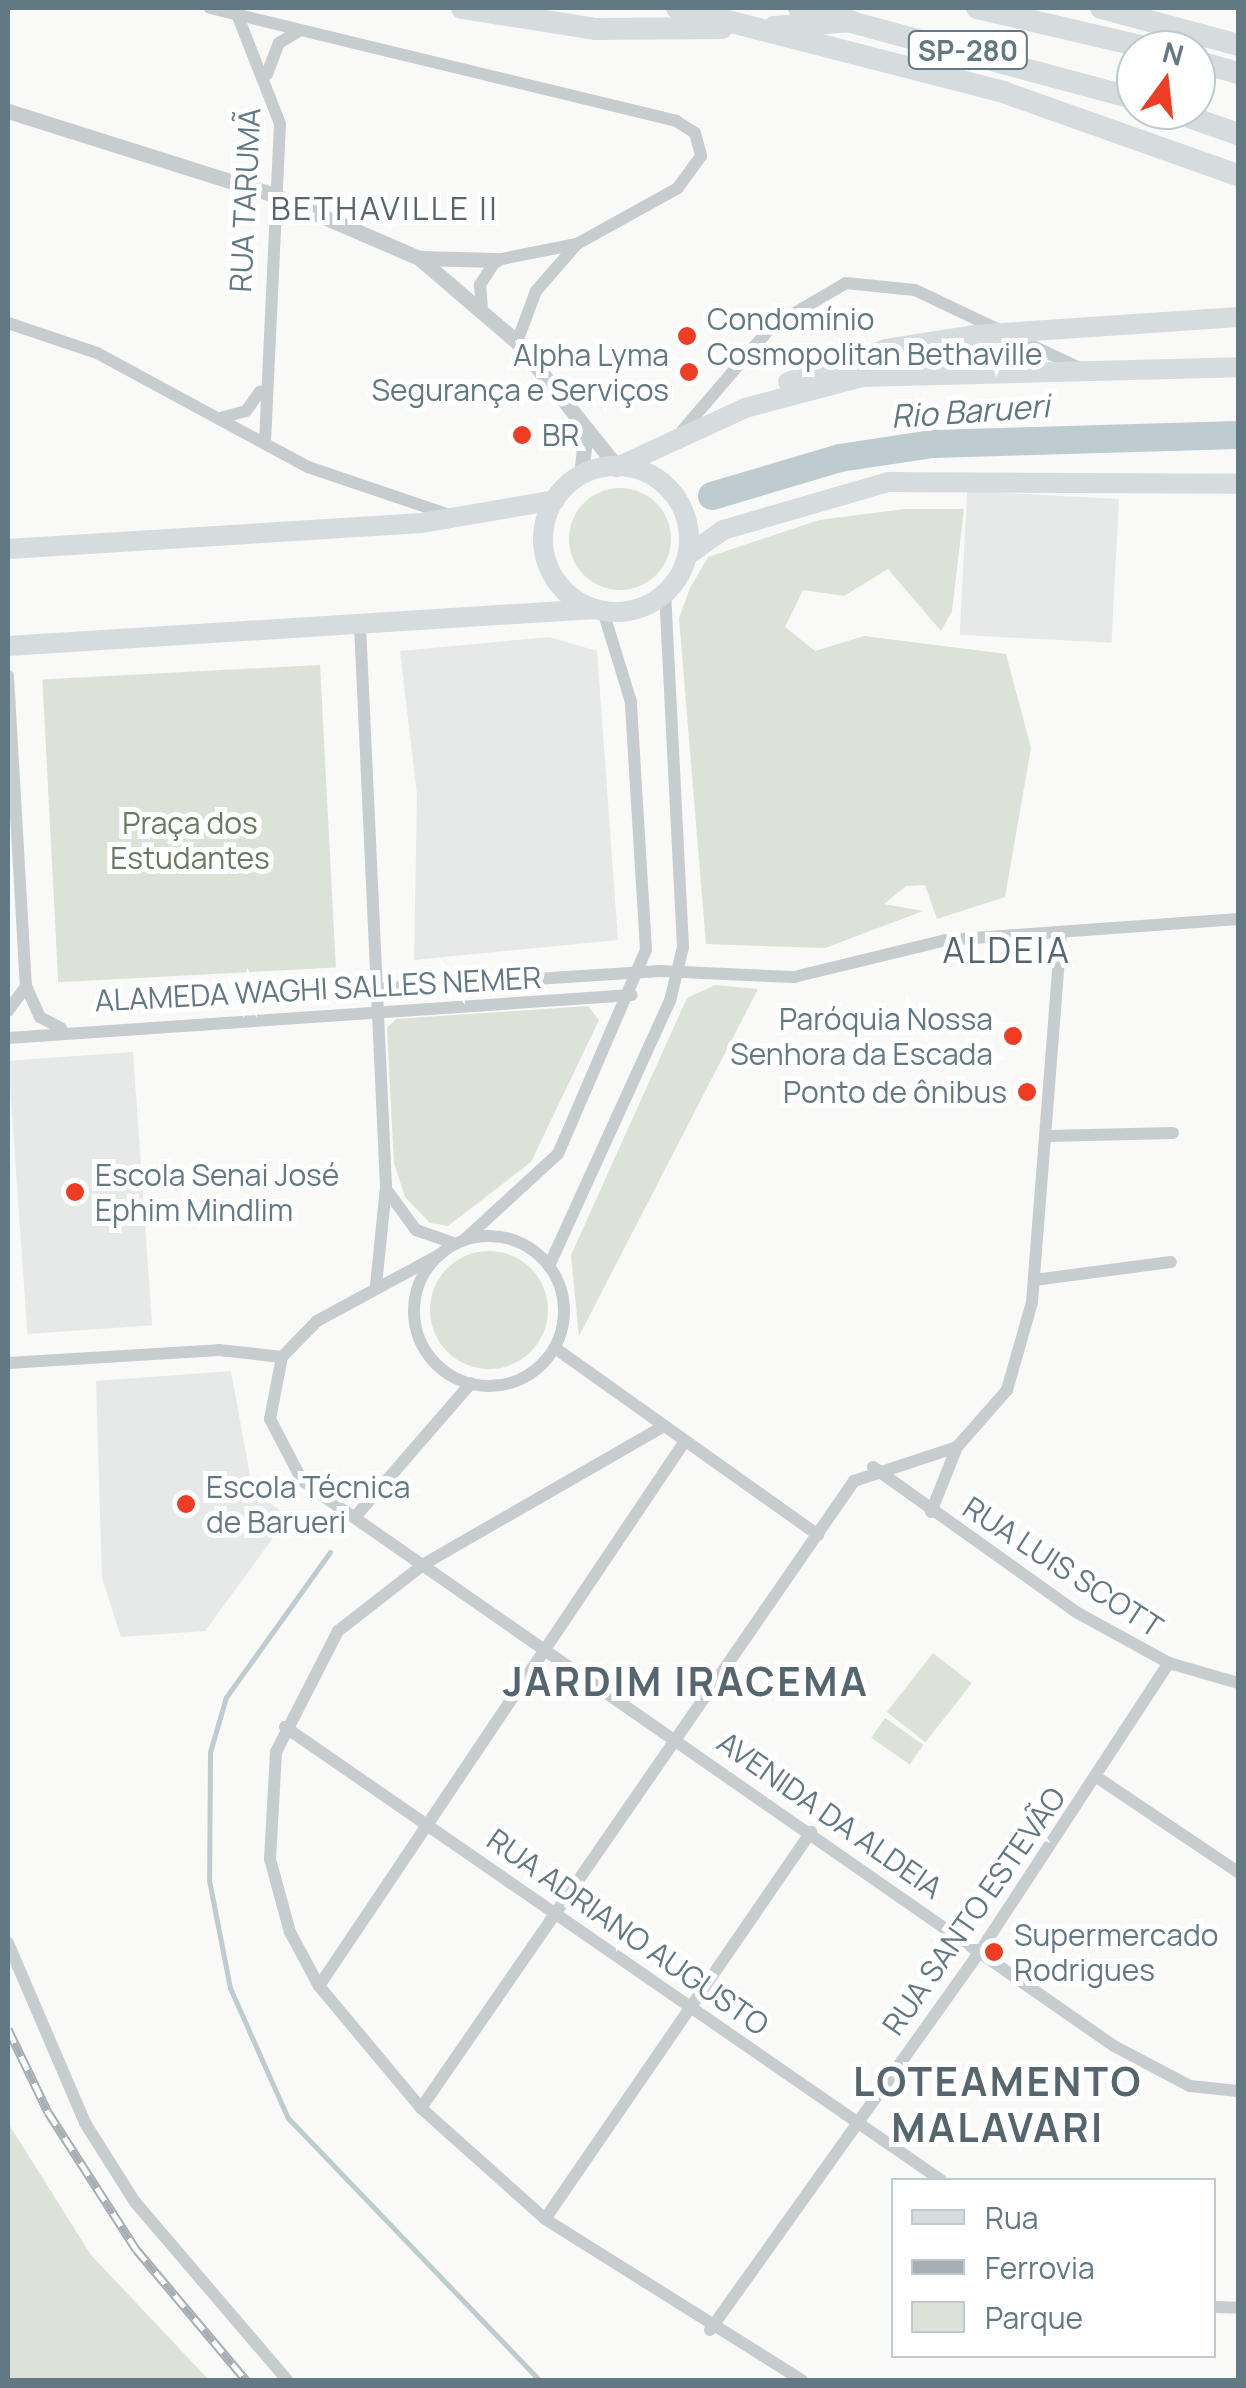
<!DOCTYPE html>
<html>
<head>
<meta charset="utf-8">
<style>
  body { margin:0 }
  #map { position:relative; width:1246px; height:2388px; overflow:hidden; background:#f9f9f7; font-family:Manrope,sans-serif }
  div>[style] { position:absolute }
  .built>* { inset:0; background:#e7e9e8; transform-origin:0 0 }
  .green>* { inset:0; background:#dce2d7; transform-origin:0 0 }
  .round { border-radius:50% }
  .stream>* { height:5px; margin:-2.5px; padding:0 2.5px; transform-origin:2.5px; border-radius:2.5px; background:#becccf }
  .river>* { height:28px; margin:-14px; padding:0 14px; transform-origin:14px; border-radius:14px; background:#becccf }
  .minor>* { height:12px; margin:-6px; padding:0 6px; transform-origin:6px; border-radius:6px; background:#c7cccf }
  .minor>.ring { margin:-6px; padding:0; box-sizing:content-box; background:none; border:12px solid #c7cccf; border-radius:50% }
  .tertiary>* { height:15px; margin:-7.5px; padding:0 7.5px; transform-origin:7.5px; border-radius:7.5px; background:#c7cccf }
  .primary>* { height:20px; margin:-10px; padding:0 10px; transform-origin:10px; border-radius:10px; background:#d6dbde }
  .primary>.ring { margin:-10px; padding:0; box-sizing:content-box; background:none; border:20px solid #d6dbde; border-radius:50% }
  .motorway>* { height:22px; margin:-11px; padding:0 11px; transform-origin:11px; border-radius:11px; background:#d6dbde }
  .rail>* { height:9px; margin-top:-4.5px; transform-origin:0; background:repeating-linear-gradient(90deg,#fff 0 15px,#a7afb4 0 30px); box-sizing:border-box; border-block:2px solid #a7afb4 }
  .dots>* { width:28px; height:28px; translate:-50% -50%; box-sizing:border-box; border:5px solid #fff; border-radius:50% }
  span { translate:-50% -50%; white-space:nowrap; text-align:center; line-height:1.15; -webkit-text-stroke:10px #fff; paint-order:stroke }
  .shield-label span { padding:2px 8px; background:#fff; border:2px solid; border-radius:8px; -webkit-text-stroke-width:0 }
  .shield-label { font-size:28px; color:#627984; font-weight:700 }
  .street-label { font-size:30px; color:#627984 }
  .poi-label { font-size:30px; color:#627984 }
  .left { translate:0 -50%; text-align:left }
  .right { translate:-100% -50%; text-align:right }
  .park-label { font-size:30px; color:#697a62 }
  .neighbourhood-label { font-size:32px; color:#55666e; letter-spacing:2.5px }
  .water-label { font-size:32px; color:#5e787d; font-style:italic }
  .quarter-label { font-size:35px; color:#55666e; letter-spacing:2.5px }
  .district-label { font-size:40px; color:#55666e; font-weight:700; letter-spacing:2.5px }
  .frame { position:absolute; inset:0; border:10px solid #627984; pointer-events:none }
  .legend { position:absolute; left:891px; top:2178px; width:325px; height:180px; box-sizing:border-box; background:#fff; border:2px solid #c0c9ce; margin:0; padding:12px 18px; list-style:none; font-size:30px; color:#627984 }
  .legend li { display:flex; align-items:center; gap:20px; height:50px }
  .legend b { width:50px; border:2px solid #c0c9ce }
  .north { position:absolute; left:1116px; top:30px; width:100px; height:100px; box-sizing:border-box; background:#fff; border:2px solid #c0c9ce; border-radius:50%; rotate:15deg; font-size:28px; font-weight:700; line-height:40px; text-align:center; color:#627984 }
  .north::after { content:''; display:block; margin:auto; width:35px; height:45px; background:#ee3d22; clip-path:polygon(50% 0,100% 100%,50% 72%,0 100%) }
</style>
</head>
<body>
<div id="map">
  <div class="built">
    <i style="left:1119px;top:499px;width:144px;height:152px;rotate:93deg"></i>
    <i style="clip-path:polygon(549px 637px,597px 651px,618px 940px,414px 960px,417px 795px,400px 651px)"></i>
    <i style="left:133px;top:1052px;width:274px;height:125px;rotate:86deg"></i>
    <i style="clip-path:polygon(231px 1371px,253px 1492px,289px 1516px,205px 1631px,121px 1637px,102px 1578px,96px 1381px)"></i>
  </div>
  <div class="green">
    <i class="round" style="left:569px;top:488px;width:102px;height:102px"></i>
    <i style="clip-path:polygon(905px 509px,964px 509px,952px 611px,941px 631px,888px 569px,844px 596px,803px 590px,785px 627px,815px 651px,864px 636px,1006px 654px,1031px 748px,1005px 897px,937px 919px,925px 885px,906px 886px,884px 904px,923px 911px,825px 948px,706px 944px,679px 618px,690px 588px,708px 557px,819px 520px)"></i>
    <i style="left:320px;top:665px;width:303px;height:278px;rotate:87deg"></i>
    <i style="clip-path:polygon(715px 985px,758px 989px,579px 1336px,571px 1255px,687px 998px)"></i>
    <i style="clip-path:polygon(588px 1006px,599px 1020px,531px 1162px,448px 1226px,430px 1223px,405px 1197px,394px 1163px,387px 1028px,396px 1019px)"></i>
    <i class="round" style="left:430px;top:1251px;width:118px;height:118px"></i>
    <i style="left:933px;top:1653px;width:49px;height:75px;rotate:38deg"></i>
    <i style="left:885px;top:1718px;width:47px;height:24px;rotate:35deg"></i>
    <i style="clip-path:polygon(8px 2123px,91px 2255px,209px 2380px,8px 2380px)"></i>
  </div>
  <div class="stream">
    <i style="left:330px;top:1552px;width:178px;rotate:125.6deg"></i>
    <i style="left:226px;top:1697px;width:57px;rotate:106.2deg"></i>
    <i style="left:210px;top:1752px;width:128px;rotate:90.4deg"></i>
    <i style="left:209px;top:1880px;width:110px;rotate:79deg"></i>
    <i style="left:230px;top:1988px;width:142px;rotate:66deg"></i>
    <i style="left:288px;top:2118px;width:363px;rotate:46.2deg"></i>
  </div>
  <div class="river">
    <i style="left:712px;top:496px;width:134px;rotate:-16.5deg"></i>
    <i style="left:840px;top:458px;width:94px;rotate:-8.6deg"></i>
    <i style="left:933px;top:444px;width:305px;rotate:-1.7deg"></i>
  </div>
  <div class="minor">
    <i style="left:210px;top:8px;width:480px;rotate:13.6deg"></i>
    <i style="left:676px;top:121px;width:22px;rotate:32deg"></i>
    <i style="left:695px;top:133px;width:24px;rotate:75deg"></i>
    <i style="left:701px;top:156px;width:39px;rotate:126deg"></i>
    <i style="left:678px;top:188px;width:115px;rotate:151deg"></i>
    <i style="left:577px;top:244px;width:83px;rotate:168.8deg"></i>
    <i style="left:496px;top:260px;width:30px;rotate:123deg"></i>
    <i style="left:480px;top:285px;width:21px;rotate:85deg"></i>
    <i style="left:237px;top:14px;width:118px;rotate:68.6deg"></i>
    <i style="left:280px;top:124px;width:319px;rotate:92.7deg"></i>
    <i style="left:267px;top:74px;width:33px;rotate:-69deg"></i>
    <i style="left:279px;top:43px;width:23px;rotate:-31deg"></i>
    <i style="left:8px;top:323px;width:94px;rotate:18.6deg"></i>
    <i style="left:97px;top:353px;width:240px;rotate:28.4deg"></i>
    <i style="left:308px;top:467px;width:150px;rotate:18.7deg"></i>
    <i style="left:517px;top:342px;width:54px;rotate:-69.6deg"></i>
    <i style="left:536px;top:291px;width:62px;rotate:-48.9deg"></i>
    <i style="left:220px;top:418px;width:27px;rotate:-15deg"></i>
    <i style="left:246px;top:411px;width:24px;rotate:-54deg"></i>
    <i style="left:682px;top:431px;width:137px;rotate:-49.4deg"></i>
    <i style="left:771px;top:327px;width:87px;rotate:-30.4deg"></i>
    <i style="left:846px;top:283px;width:69px;rotate:5.8deg"></i>
    <i style="left:915px;top:290px;width:179px;rotate:25.4deg"></i>
    <i style="left:360px;top:625px;width:563px;rotate:87.35deg"></i>
    <i style="left:386px;top:1187px;width:100px;rotate:95.8deg"></i>
    <i style="left:8px;top:676px;width:311px;rotate:86.7deg"></i>
    <i style="left:26px;top:986px;width:34px;rotate:66deg"></i>
    <i style="left:40px;top:1017px;width:24px;rotate:28deg"></i>
    <i style="left:376px;top:989px;width:285px;rotate:-3.6deg"></i>
    <i style="left:660px;top:971px;width:134px;rotate:2.6deg"></i>
    <i style="left:794px;top:977px;width:156px;rotate:-13.7deg"></i>
    <i style="left:946px;top:940px;width:293px;rotate:-4.1deg"></i>
    <i style="left:8px;top:1011px;width:31px;rotate:-54deg"></i>
    <i style="left:8px;top:1038px;width:625px;rotate:-3.94deg"></i>
    <i style="left:1047px;top:1136px;width:126px;rotate:-1.4deg"></i>
    <i style="left:389px;top:1193px;width:46px;rotate:53.9deg"></i>
    <i style="left:416px;top:1230px;width:42px;rotate:19.3deg"></i>
    <i class="ring" style="left:414px;top:1236px;width:138px;height:138px"></i>
    <i style="left:464px;top:1240px;width:127px;rotate:-42.5deg"></i>
    <i style="left:558px;top:1154px;width:222px;rotate:-66.7deg"></i>
    <i style="left:646px;top:950px;width:248px;rotate:-93.5deg"></i>
    <i style="left:631px;top:702px;width:95px;rotate:-107.1deg"></i>
    <i style="left:439px;top:1255px;width:139px;rotate:151.6deg"></i>
    <i style="left:317px;top:1321px;width:50px;rotate:134.2deg"></i>
    <i style="left:282px;top:1357px;width:63px;rotate:101deg"></i>
    <i style="left:270px;top:1419px;width:71px;rotate:62.4deg"></i>
    <i style="left:303px;top:1482px;width:988px;rotate:34.82deg"></i>
    <i style="left:1114px;top:2046px;width:86px;rotate:27.8deg"></i>
    <i style="left:1190px;top:2086px;width:48px;rotate:5.9deg"></i>
    <i style="left:549px;top:1266px;width:291px;rotate:-65.5deg"></i>
    <i style="left:670px;top:1001px;width:56px;rotate:-76.5deg"></i>
    <i style="left:683px;top:947px;width:353px;rotate:-92.9deg"></i>
    <i style="left:1034px;top:1280px;width:138px;rotate:-7.5deg"></i>
    <i style="left:555px;top:1348px;width:323px;rotate:35.4deg"></i>
    <i style="left:8px;top:1363px;width:211px;rotate:-3.5deg"></i>
    <i style="left:219px;top:1350px;width:63px;rotate:6.3deg"></i>
    <i style="left:664px;top:1426px;width:277px;rotate:150.1deg"></i>
    <i style="left:424px;top:1564px;width:109px;rotate:142.1deg"></i>
    <i style="left:338px;top:1631px;width:136px;rotate:117.1deg"></i>
    <i style="left:276px;top:1752px;width:107px;rotate:93.2deg"></i>
    <i style="left:270px;top:1859px;width:76px;rotate:74.7deg"></i>
    <i style="left:290px;top:1932px;width:61px;rotate:61.8deg"></i>
    <i style="left:319px;top:1986px;width:159px;rotate:50.1deg"></i>
    <i style="left:421px;top:2108px;width:166px;rotate:41.8deg"></i>
    <i style="left:545px;top:2219px;width:303px;rotate:32.1deg"></i>
    <i style="left:873px;top:1467px;width:249px;rotate:35.5deg"></i>
    <i style="left:1076px;top:1612px;width:106px;rotate:28.7deg"></i>
    <i style="left:1169px;top:1663px;width:72px;rotate:16.2deg"></i>
    <i style="left:931px;top:1512px;width:70px;rotate:-68.2deg"></i>
    <i style="left:355px;top:1517px;width:177px;rotate:-49.1deg"></i>
    <i style="left:285px;top:1727px;width:797px;rotate:34.63deg"></i>
    <i style="left:1098px;top:1778px;width:169px;rotate:33.9deg"></i>
    <i style="left:8px;top:1943px;width:196px;rotate:66.8deg"></i>
    <i style="left:85px;top:2123px;width:93px;rotate:57.7deg"></i>
    <i style="left:135px;top:2202px;width:234px;rotate:49.5deg"></i>
    <i style="left:319px;top:1986px;width:656px;rotate:-56.12deg"></i>
    <i style="left:421px;top:2108px;width:762px;rotate:-55.37deg"></i>
    <i style="left:854px;top:1481px;width:108px;rotate:-18.3deg"></i>
    <i style="left:957px;top:1447px;width:76px;rotate:-48.7deg"></i>
    <i style="left:1007px;top:1390px;width:91px;rotate:-74.1deg"></i>
    <i style="left:1032px;top:1302px;width:368px;rotate:-85.5deg"></i>
    <i style="left:545px;top:2219px;width:470px;rotate:-55.5deg"></i>
    <i style="left:1214px;top:2307px;width:24px;rotate:2deg"></i>
    <i style="left:710px;top:2330px;width:463px;rotate:-54.5deg"></i>
    <i style="left:979px;top:1953px;width:347px;rotate:-56.8deg"></i>
  </div>
  <div class="tertiary">
    <i style="left:8px;top:111px;width:276px;rotate:17.5deg"></i>
    <i style="left:271px;top:194px;width:161px;rotate:23.4deg"></i>
    <i style="left:419px;top:258px;width:129px;rotate:40.6deg"></i>
    <i style="left:517px;top:342px;width:160px;rotate:51.3deg"></i>
    <i style="left:420px;top:258px;width:76px;rotate:1.5deg"></i>
    <i style="left:581px;top:476px;width:38px;rotate:-84deg"></i>
  </div>
  <div class="primary">
    <i style="left:788px;top:382px;width:103px;rotate:-18.6deg"></i>
    <i style="left:886px;top:349px;width:89px;rotate:-9deg"></i>
    <i style="left:974px;top:335px;width:265px;rotate:-3.9deg"></i>
    <i class="ring" style="left:543px;top:466px;width:126px;height:126px"></i>
    <i style="left:617px;top:467px;width:141px;rotate:-24.7deg"></i>
    <i style="left:745px;top:408px;width:121px;rotate:-14.8deg"></i>
    <i style="left:862px;top:377px;width:376px;rotate:-1.5deg"></i>
    <i style="left:8px;top:549px;width:415px;rotate:-3.6deg"></i>
    <i style="left:422px;top:523px;width:135px;rotate:-9.8deg"></i>
    <i style="left:688px;top:555px;width:43px;rotate:-35.5deg"></i>
    <i style="left:723px;top:530px;width:172px;rotate:-16.2deg"></i>
    <i style="left:888px;top:482px;width:350px;rotate:0.3deg"></i>
    <i style="left:8px;top:646px;width:588px;rotate:-3.61deg"></i>
  </div>
  <div class="motorway">
    <i style="left:462px;top:8px;width:136px;rotate:8.9deg"></i>
    <i style="left:596px;top:29px;width:126px;rotate:-0.5deg"></i>
    <i style="left:677px;top:8px;width:337px;rotate:14.4deg"></i>
    <i style="left:1003px;top:92px;width:249px;rotate:19.5deg"></i>
    <i style="left:799px;top:8px;width:349px;rotate:15.1deg"></i>
    <i style="left:977px;top:8px;width:185px;rotate:13.1deg"></i>
    <i style="left:1101px;top:8px;width:142px;rotate:15.1deg"></i>
    <i style="left:774px;top:27px;width:77px;rotate:-4.5deg"></i>
    <i style="left:1196px;top:61px;width:44px;rotate:15.9deg"></i>
    <i style="left:1169px;top:110px;width:73px;rotate:19.2deg"></i>
  </div>
  <div class="rail">
    <i style="left:8px;top:2029px;width:92px;rotate:64.3deg"></i>
    <i style="left:48px;top:2112px;width:163px;rotate:57.3deg"></i>
    <i style="left:136px;top:2249px;width:171px;rotate:50deg"></i>
  </div>
  <div class="dots">
    <i style="left:687px;top:336px;background:#ee3d22"></i>
    <i style="left:689px;top:372px;background:#ee3d22"></i>
    <i style="left:522px;top:435px;background:#ee3d22"></i>
    <i style="left:1013px;top:1036px;background:#ee3d22"></i>
    <i style="left:1027px;top:1092px;background:#ee3d22"></i>
    <i style="left:75px;top:1192px;background:#ee3d22"></i>
    <i style="left:186px;top:1504px;background:#ee3d22"></i>
    <i style="left:994px;top:1952px;background:#ee3d22"></i>
  </div>
  <div class="shield-label">
    <span style="left:968px;top:50px">SP-280</span>
  </div>
  <div class="street-label">
    <span style="left:245px;top:200px;rotate:-87deg">RUA TARUMÃ</span>
    <span style="left:318px;top:989px;rotate:-3deg">ALAMEDA WAGHI SALLES NEMER</span>
    <span style="left:1063px;top:1567px;rotate:33deg">RUA LUIS SCOTT</span>
    <span style="left:830px;top:1815px;rotate:35deg">AVENIDA DA ALDEIA</span>
    <span style="left:974px;top:1911px;rotate:-55deg">RUA SANTO ESTEVÃO</span>
    <span style="left:628px;top:1932px;rotate:35deg">RUA ADRIANO AUGUSTO</span>
  </div>
  <div class="poi-label">
    <span class="left" style="left:707px;top:336px">Condomínio<br>Cosmopolitan Bethaville</span>
    <span class="right" style="left:669px;top:372px">Alpha Lyma<br>Segurança e Serviços</span>
    <span class="left" style="left:542px;top:435px">BR</span>
    <span class="right" style="left:993px;top:1036px">Paróquia Nossa<br>Senhora da Escada</span>
    <span class="right" style="left:1007px;top:1092px">Ponto de ônibus</span>
    <span class="left" style="left:95px;top:1192px">Escola Senai José<br>Ephim Mindlim</span>
    <span class="left" style="left:206px;top:1504px">Escola Técnica<br>de Barueri</span>
    <span class="left" style="left:1014px;top:1952px">Supermercado<br>Rodrigues</span>
  </div>
  <div class="park-label">
    <span style="left:190px;top:840px">Praça dos<br>Estudantes</span>
  </div>
  <div class="neighbourhood-label">
    <span style="left:385px;top:208px">BETHAVILLE II</span>
  </div>
  <div class="water-label">
    <span style="left:970px;top:411px;rotate:-4deg">Rio Barueri</span>
  </div>
  <div class="quarter-label">
    <span style="left:1007px;top:950px">ALDEIA</span>
  </div>
  <div class="district-label">
    <span style="left:686px;top:1681px">JARDIM IRACEMA</span>
    <span style="left:998px;top:2104px">LOTEAMENTO<br>MALAVARI</span>
  </div>
  <div class="frame"></div>
  <ul class="legend">
  <li><b style="height:12px;background:#d6dbde"></b>Rua</li>
  <li><b style="height:12px;background:#a7afb4"></b>Ferrovia</li>
  <li><b style="height:28px;background:#dce2d7"></b>Parque</li>
  </ul>
  <div class="north">N</div>
</div>
</body>
</html>
